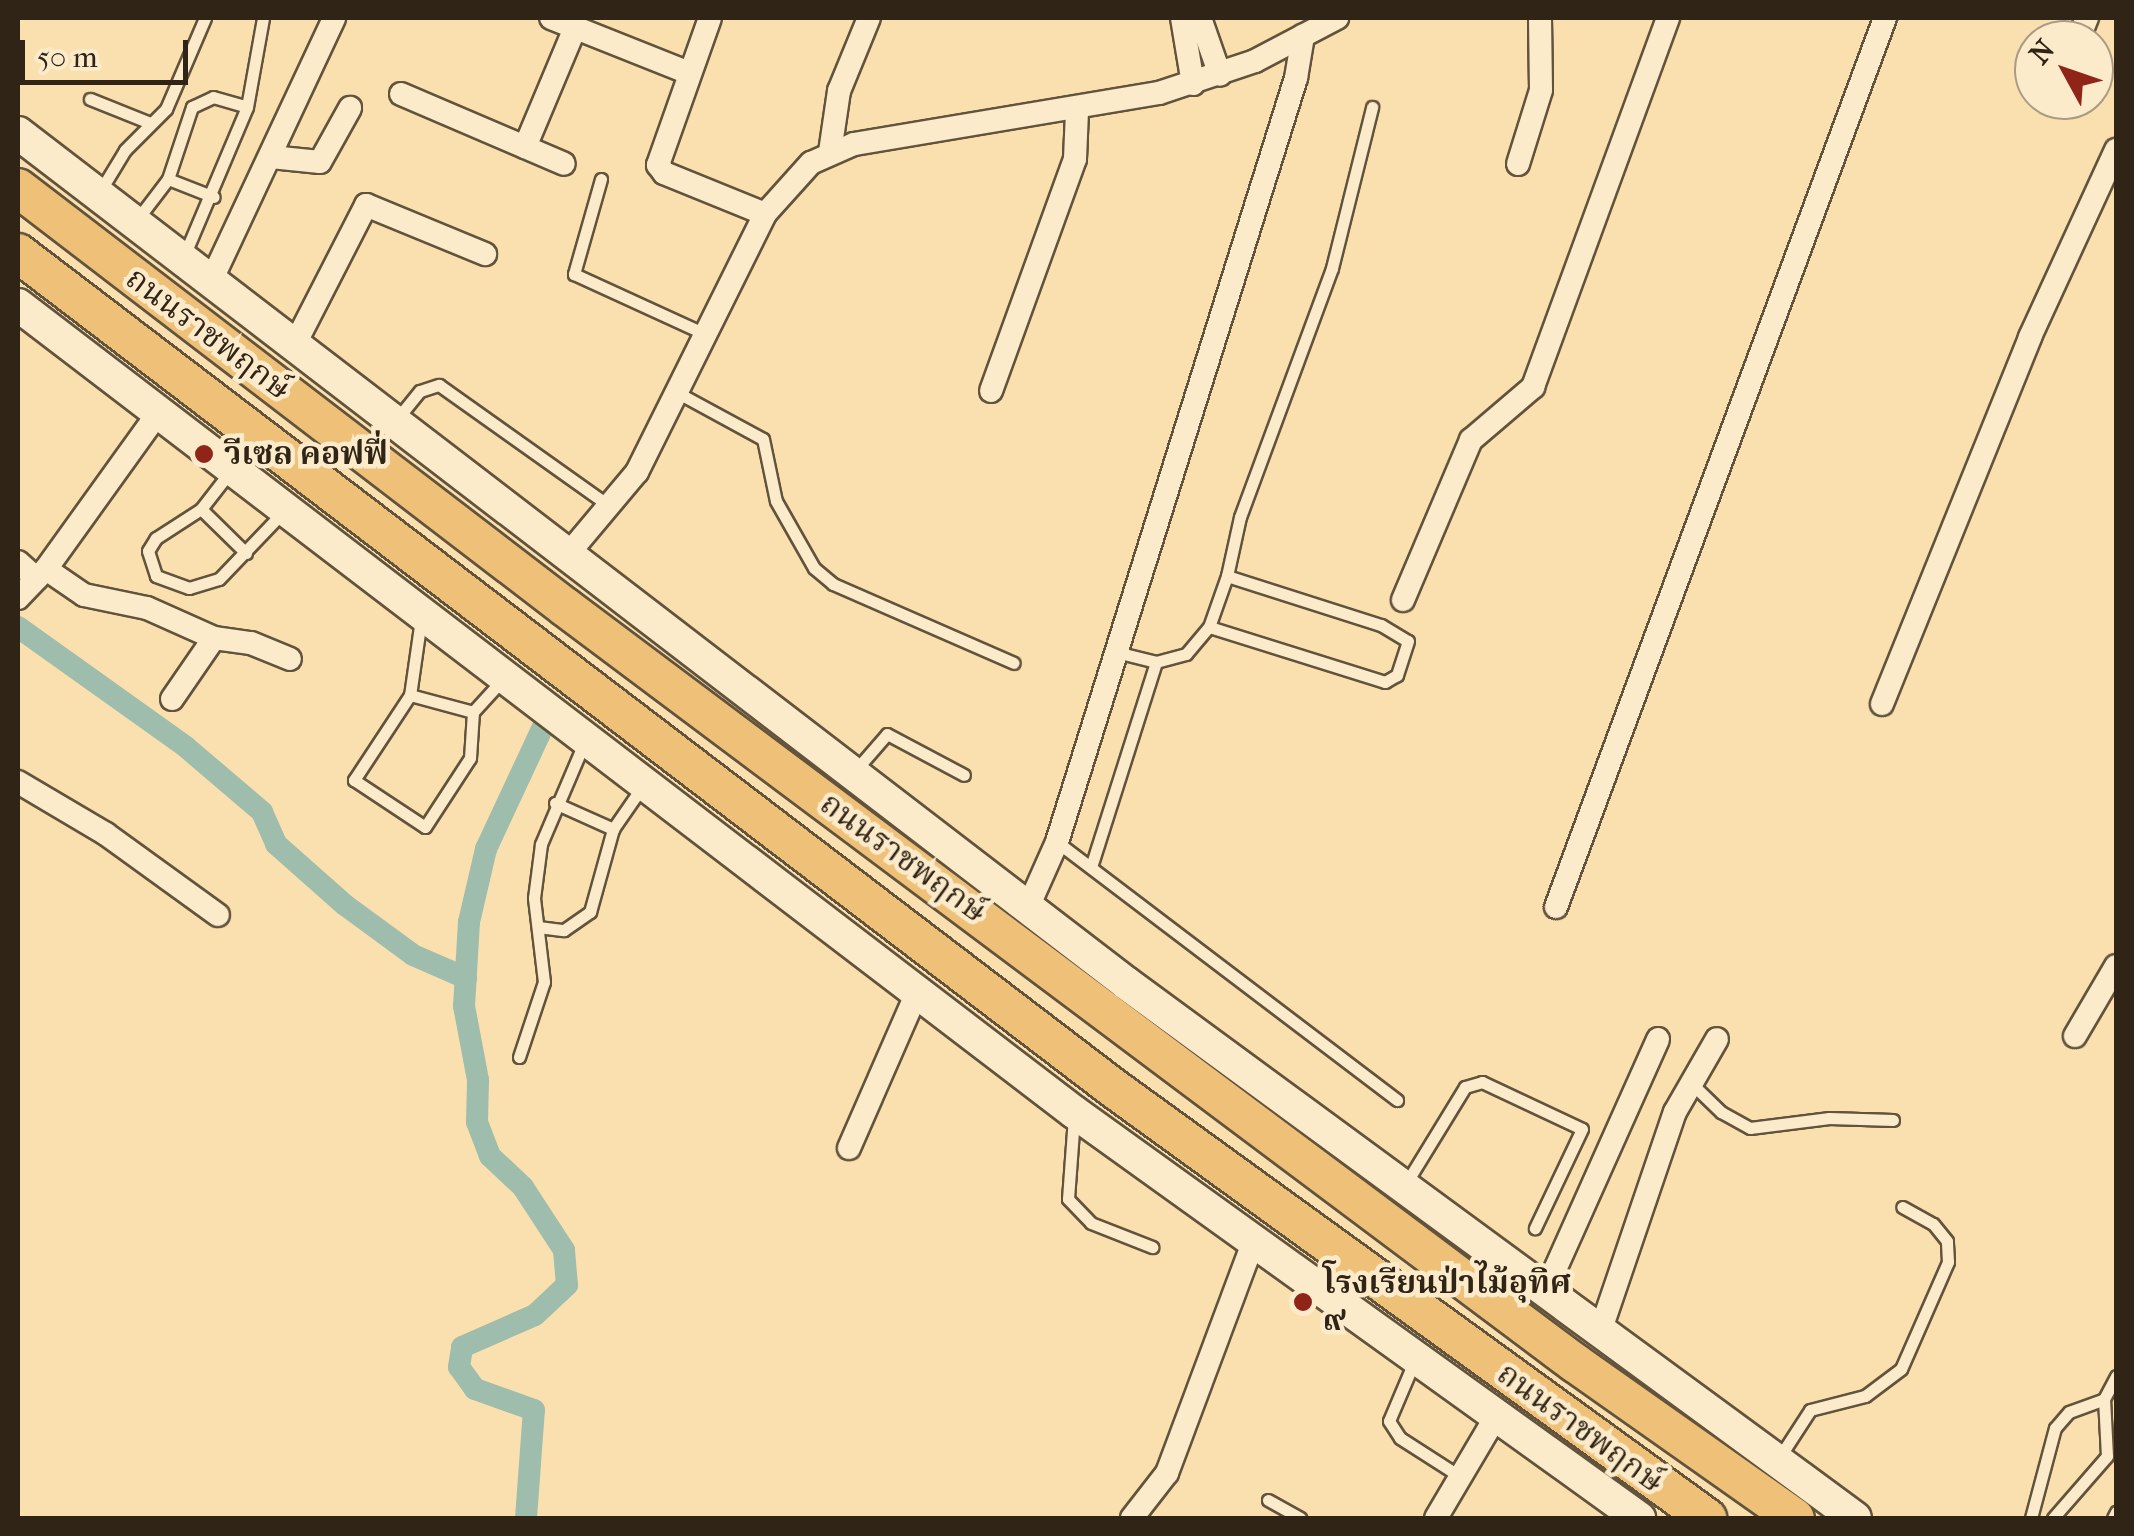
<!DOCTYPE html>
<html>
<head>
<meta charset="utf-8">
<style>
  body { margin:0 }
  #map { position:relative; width:2134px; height:1536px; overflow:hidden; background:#fbe0af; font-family:"IM FELL French Canon","Noto Serif Thai",serif }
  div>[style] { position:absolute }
  .canal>* { height:22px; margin:-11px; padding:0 11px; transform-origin:11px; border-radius:11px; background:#9fbdac }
  .roads { filter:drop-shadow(2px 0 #62533c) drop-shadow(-2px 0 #62533c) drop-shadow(0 2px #62533c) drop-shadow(0 -2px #62533c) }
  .lane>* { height:11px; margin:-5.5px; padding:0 5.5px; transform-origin:5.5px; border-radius:5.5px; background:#fcebcb }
  .street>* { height:22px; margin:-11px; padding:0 11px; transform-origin:11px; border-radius:11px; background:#fcebcb }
  .secondary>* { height:32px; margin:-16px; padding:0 16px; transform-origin:16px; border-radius:16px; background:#fcebcb }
  .primary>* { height:38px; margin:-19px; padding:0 19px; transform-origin:19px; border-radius:19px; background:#eec078 }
  .dots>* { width:28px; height:28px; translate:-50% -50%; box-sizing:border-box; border:5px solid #fcebcb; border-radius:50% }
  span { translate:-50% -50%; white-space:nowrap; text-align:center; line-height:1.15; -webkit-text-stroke:9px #fcebcb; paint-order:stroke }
  .street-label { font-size:32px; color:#2f2416 }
  .poi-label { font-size:32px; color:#2f2416; font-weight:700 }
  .left { translate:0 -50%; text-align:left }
  .frame { position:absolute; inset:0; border:20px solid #2f2416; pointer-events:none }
  .north { position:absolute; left:2014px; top:20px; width:100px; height:100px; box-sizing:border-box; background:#fcebcb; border:2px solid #aa9b83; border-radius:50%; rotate:310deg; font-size:28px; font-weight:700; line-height:40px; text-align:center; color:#2f2416 }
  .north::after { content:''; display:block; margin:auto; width:35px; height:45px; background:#8f2418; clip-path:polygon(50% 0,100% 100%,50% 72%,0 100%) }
  .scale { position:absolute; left:20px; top:40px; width:168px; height:45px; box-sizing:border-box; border:5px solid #2f2416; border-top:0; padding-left:12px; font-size:30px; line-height:35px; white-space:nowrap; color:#2f2416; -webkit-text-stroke:8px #fcebcb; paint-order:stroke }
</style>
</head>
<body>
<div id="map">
  <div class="canal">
    <i style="left:18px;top:627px;width:206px;rotate:35.5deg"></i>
    <i style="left:186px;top:747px;width:100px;rotate:40.5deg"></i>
    <i style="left:262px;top:812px;width:35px;rotate:66deg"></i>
    <i style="left:276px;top:844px;width:92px;rotate:41.5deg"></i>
    <i style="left:345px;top:905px;width:84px;rotate:36.3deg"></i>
    <i style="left:413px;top:955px;width:58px;rotate:23.5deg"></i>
    <i style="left:526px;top:1518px;width:108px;rotate:-85.8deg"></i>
    <i style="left:534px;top:1410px;width:63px;rotate:-160.4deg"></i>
    <i style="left:475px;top:1389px;width:27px;rotate:-126deg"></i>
    <i style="left:459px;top:1367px;width:20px;rotate:-81deg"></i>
    <i style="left:462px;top:1347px;width:80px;rotate:-23.7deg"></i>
    <i style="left:535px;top:1315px;width:44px;rotate:-43.2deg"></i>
    <i style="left:567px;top:1285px;width:35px;rotate:-95deg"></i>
    <i style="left:564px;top:1250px;width:75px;rotate:-123.1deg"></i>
    <i style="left:523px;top:1187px;width:45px;rotate:-136.8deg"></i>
    <i style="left:490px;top:1156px;width:36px;rotate:-111deg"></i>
    <i style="left:477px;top:1122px;width:42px;rotate:-88.6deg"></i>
    <i style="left:478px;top:1080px;width:75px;rotate:-100.7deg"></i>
    <i style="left:464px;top:1006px;width:84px;rotate:-86.6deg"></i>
    <i style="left:469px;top:922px;width:75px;rotate:-76.9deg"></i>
    <i style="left:486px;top:849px;width:135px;rotate:-65deg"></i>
  </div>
  <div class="roads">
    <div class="lane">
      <i style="left:90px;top:99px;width:65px;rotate:21.8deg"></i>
      <i style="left:247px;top:107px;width:90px;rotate:-79.8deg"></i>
      <i style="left:168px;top:179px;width:49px;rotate:21.4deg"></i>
      <i style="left:601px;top:179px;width:99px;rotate:105.9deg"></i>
      <i style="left:574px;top:274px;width:146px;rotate:24.6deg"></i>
      <i style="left:99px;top:193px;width:50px;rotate:-58.8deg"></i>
      <i style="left:125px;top:150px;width:58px;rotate:-45deg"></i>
      <i style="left:166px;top:109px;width:99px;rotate:-66.8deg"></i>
      <i style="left:136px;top:221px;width:53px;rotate:-52.7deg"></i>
      <i style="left:168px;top:179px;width:76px;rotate:-71.6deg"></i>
      <i style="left:192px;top:107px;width:23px;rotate:-25deg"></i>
      <i style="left:213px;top:97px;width:35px;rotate:16deg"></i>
      <i style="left:247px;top:107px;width:162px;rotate:112.9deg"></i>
      <i style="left:680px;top:394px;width:94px;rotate:28.5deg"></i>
      <i style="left:763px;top:439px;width:63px;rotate:78.2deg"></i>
      <i style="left:776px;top:501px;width:77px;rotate:60.4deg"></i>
      <i style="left:814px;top:568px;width:25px;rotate:40deg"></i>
      <i style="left:833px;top:584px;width:197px;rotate:23.6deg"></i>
      <i style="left:397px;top:419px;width:36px;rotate:-51deg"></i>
      <i style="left:420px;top:391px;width:20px;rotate:-18deg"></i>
      <i style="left:439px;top:385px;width:209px;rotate:35.4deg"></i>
      <i style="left:229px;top:473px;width:46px;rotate:127.9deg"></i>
      <i style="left:201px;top:509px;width:54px;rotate:147.2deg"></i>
      <i style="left:156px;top:538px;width:15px;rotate:122deg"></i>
      <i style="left:148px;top:551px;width:26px;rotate:72deg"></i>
      <i style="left:156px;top:576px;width:35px;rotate:20deg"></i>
      <i style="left:189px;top:588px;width:31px;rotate:-17deg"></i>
      <i style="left:219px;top:579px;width:91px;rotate:-46.3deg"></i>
      <i style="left:201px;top:509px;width:63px;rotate:44.4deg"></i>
      <i style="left:1227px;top:576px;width:60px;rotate:-77.6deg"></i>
      <i style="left:1240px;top:517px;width:265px;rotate:-69.7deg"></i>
      <i style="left:1332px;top:268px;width:166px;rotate:-76deg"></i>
      <i style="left:421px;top:619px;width:77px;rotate:98.2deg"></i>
      <i style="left:410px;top:695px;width:102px;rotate:123.4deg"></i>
      <i style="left:354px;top:780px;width:85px;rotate:33.5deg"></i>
      <i style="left:425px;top:827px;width:82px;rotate:-56.9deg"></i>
      <i style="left:470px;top:758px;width:46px;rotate:-86.3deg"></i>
      <i style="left:473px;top:712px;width:45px;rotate:-47.7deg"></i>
      <i style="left:1116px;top:652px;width:41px;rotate:14deg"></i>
      <i style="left:1156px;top:662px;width:31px;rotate:-15deg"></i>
      <i style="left:1186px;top:654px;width:35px;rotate:-50deg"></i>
      <i style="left:1209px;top:627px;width:54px;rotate:-70.6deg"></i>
      <i style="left:1227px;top:576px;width:162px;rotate:17.7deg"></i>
      <i style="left:1381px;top:625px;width:31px;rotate:31deg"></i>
      <i style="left:1408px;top:641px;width:36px;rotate:108deg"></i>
      <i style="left:1397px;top:675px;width:14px;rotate:150deg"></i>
      <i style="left:1385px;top:682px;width:184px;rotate:-162.6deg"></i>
      <i style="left:410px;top:695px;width:65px;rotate:15.1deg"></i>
      <i style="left:854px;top:772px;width:50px;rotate:-49deg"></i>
      <i style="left:887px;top:734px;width:87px;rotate:28deg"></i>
      <i style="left:555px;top:803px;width:64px;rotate:24.1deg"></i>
      <i style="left:1057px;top:842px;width:427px;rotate:37.2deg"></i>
      <i style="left:1091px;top:867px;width:215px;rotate:-72.4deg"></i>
      <i style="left:538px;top:927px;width:26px;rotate:7deg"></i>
      <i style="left:564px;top:930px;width:32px;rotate:-35deg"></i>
      <i style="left:590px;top:912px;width:86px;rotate:-74.5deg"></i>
      <i style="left:613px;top:829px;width:51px;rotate:-55.4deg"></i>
      <i style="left:519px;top:1057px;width:79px;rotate:-71.6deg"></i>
      <i style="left:544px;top:982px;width:85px;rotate:-96.8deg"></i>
      <i style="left:534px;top:898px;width:54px;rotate:-82.6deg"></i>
      <i style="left:541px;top:844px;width:110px;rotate:-66.9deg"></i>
      <i style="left:1691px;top:1083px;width:42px;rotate:44deg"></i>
      <i style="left:1721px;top:1112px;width:33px;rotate:29deg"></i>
      <i style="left:1750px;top:1128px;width:80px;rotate:-7.2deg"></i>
      <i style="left:1829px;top:1118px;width:64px;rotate:1.8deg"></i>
      <i style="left:1074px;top:1117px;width:82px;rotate:94.2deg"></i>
      <i style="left:1068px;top:1199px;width:33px;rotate:46deg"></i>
      <i style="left:1091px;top:1223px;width:66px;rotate:21.5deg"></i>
      <i style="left:1405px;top:1185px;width:115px;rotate:-58.5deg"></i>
      <i style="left:1465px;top:1087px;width:18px;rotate:-16deg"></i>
      <i style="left:1482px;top:1082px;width:110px;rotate:25.2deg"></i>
      <i style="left:1582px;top:1129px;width:110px;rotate:115.4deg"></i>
      <i style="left:1414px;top:1362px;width:64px;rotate:113deg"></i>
      <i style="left:1389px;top:1421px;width:20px;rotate:57deg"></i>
      <i style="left:1400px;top:1438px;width:72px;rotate:32.6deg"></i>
      <i style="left:1779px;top:1458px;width:57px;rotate:-57.1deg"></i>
      <i style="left:1810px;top:1410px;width:57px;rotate:-14.3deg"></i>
      <i style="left:1865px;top:1396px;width:45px;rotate:-36.9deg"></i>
      <i style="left:1901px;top:1369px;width:117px;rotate:-66.3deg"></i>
      <i style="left:1948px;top:1262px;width:21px;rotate:-93deg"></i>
      <i style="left:1947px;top:1241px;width:22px;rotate:-129deg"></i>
      <i style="left:1933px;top:1224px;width:35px;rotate:-151deg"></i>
      <i style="left:1268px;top:1500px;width:37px;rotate:29deg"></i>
      <i style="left:2031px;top:1518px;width:93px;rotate:-75.1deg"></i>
      <i style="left:2055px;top:1428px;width:21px;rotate:-49deg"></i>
      <i style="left:2069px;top:1412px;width:37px;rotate:-20deg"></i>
      <i style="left:2053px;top:1518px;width:82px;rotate:-48.9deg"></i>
      <i style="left:2107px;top:1456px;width:57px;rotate:-93deg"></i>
      <i style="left:2104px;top:1399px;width:26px;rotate:-62deg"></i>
      <i style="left:2113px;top:1518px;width:7px;rotate:-63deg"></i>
    </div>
    <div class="street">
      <i style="left:551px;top:18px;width:146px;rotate:21.7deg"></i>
      <i style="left:710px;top:18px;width:156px;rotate:109.5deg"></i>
      <i style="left:658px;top:165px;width:10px;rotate:53deg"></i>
      <i style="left:664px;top:173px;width:109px;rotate:22.1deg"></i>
      <i style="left:1182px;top:18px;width:67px;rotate:80.5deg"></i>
      <i style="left:1200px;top:18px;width:60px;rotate:70.7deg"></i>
      <i style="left:2078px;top:40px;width:24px;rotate:-68deg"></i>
      <i style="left:401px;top:94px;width:177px;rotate:23.2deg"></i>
      <i style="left:525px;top:147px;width:129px;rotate:-67.2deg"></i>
      <i style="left:830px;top:152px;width:62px;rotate:-81.6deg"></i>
      <i style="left:839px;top:91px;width:79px;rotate:-67.7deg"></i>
      <i style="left:271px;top:157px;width:49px;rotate:5.8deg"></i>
      <i style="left:320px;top:162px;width:62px;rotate:-60.9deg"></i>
      <i style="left:1518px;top:164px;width:77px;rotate:-72.7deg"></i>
      <i style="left:1541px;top:90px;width:72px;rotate:-90.8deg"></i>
      <i style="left:212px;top:279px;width:288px;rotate:-64.9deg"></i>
      <i style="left:296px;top:342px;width:154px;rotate:-62.9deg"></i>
      <i style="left:366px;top:205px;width:129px;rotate:22.4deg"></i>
      <i style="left:991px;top:391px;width:247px;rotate:-70.1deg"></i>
      <i style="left:1075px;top:159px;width:48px;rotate:-87.6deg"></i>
      <i style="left:569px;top:553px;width:106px;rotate:-50deg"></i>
      <i style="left:637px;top:472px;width:288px;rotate:-63.6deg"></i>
      <i style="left:765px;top:214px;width:69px;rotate:-48deg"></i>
      <i style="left:811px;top:163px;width:47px;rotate:-23.8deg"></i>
      <i style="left:854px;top:144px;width:309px;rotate:-9.5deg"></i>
      <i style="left:1159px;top:93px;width:101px;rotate:-18.4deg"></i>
      <i style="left:1255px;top:61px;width:93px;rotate:-27.7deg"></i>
      <i style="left:18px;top:562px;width:25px;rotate:42deg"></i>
      <i style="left:46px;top:569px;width:46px;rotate:34.4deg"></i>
      <i style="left:84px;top:595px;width:64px;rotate:11.7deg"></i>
      <i style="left:147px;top:608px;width:73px;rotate:24.1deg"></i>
      <i style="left:214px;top:638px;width:74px;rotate:124.5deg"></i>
      <i style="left:18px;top:598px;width:40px;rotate:-46deg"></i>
      <i style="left:46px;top:569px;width:188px;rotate:-54.3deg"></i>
      <i style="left:1403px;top:600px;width:174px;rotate:-67deg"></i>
      <i style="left:1471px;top:440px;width:82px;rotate:-40.5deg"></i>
      <i style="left:1533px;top:387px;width:393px;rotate:-69.9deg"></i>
      <i style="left:214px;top:638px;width:37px;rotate:8deg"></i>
      <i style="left:251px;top:643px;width:42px;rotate:22.3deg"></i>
      <i style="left:1882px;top:704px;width:396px;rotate:-68deg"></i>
      <i style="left:2030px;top:337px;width:206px;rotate:-65.3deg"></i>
      <i style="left:18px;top:782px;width:102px;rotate:30.6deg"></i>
      <i style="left:106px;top:834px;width:138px;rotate:35.9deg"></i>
      <i style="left:1029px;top:905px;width:69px;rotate:-66deg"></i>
      <i style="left:1057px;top:842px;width:801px;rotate:-72.63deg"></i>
      <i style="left:1296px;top:78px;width:43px;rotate:-80.5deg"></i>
      <i style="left:1556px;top:907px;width:948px;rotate:-69.69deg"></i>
      <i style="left:2075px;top:1036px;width:81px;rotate:-59.6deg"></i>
      <i style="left:849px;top:1148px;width:170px;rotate:-66.4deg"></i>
      <i style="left:1545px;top:1292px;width:277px;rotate:-65.9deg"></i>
      <i style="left:1600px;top:1332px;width:232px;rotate:-71.2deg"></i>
      <i style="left:1675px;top:1112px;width:84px;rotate:-60.1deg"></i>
      <i style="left:1132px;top:1518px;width:57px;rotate:-52.1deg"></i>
      <i style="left:1167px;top:1473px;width:249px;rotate:-69.5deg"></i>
      <i style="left:1436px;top:1518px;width:120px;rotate:-59.4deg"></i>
    </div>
    <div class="secondary">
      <i style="left:18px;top:133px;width:1396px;rotate:37.49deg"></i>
      <i style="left:1126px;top:983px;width:904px;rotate:36.27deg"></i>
      <i style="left:18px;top:305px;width:1329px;rotate:37.39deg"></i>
      <i style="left:1074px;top:1112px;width:696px;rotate:35.7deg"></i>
    </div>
    <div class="primary">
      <i style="left:18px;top:188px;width:689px;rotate:37.45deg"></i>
      <i style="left:565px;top:607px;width:1262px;rotate:36.82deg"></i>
      <i style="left:1575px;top:1363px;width:269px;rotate:35.2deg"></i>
      <i style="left:18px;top:253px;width:1381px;rotate:37.32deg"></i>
      <i style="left:1116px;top:1090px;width:730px;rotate:35.91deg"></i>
    </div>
  </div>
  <div class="dots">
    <i style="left:204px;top:454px;background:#8f2418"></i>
    <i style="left:1303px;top:1302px;background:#8f2418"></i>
  </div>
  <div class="street-label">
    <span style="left:208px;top:334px;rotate:37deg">ถนนราชพฤกษ์</span>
    <span style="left:903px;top:858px;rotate:36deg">ถนนราชพฤกษ์</span>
    <span style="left:1580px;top:1428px;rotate:36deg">ถนนราชพฤกษ์</span>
  </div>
  <div class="poi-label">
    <span class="left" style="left:224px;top:454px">วีเซล คอฟฟี่</span>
    <span class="left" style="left:1323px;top:1302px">โรงเรียนป่าไม้อุทิศ<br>๙</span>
  </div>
  <div class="frame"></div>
  <div class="north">N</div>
  <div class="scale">50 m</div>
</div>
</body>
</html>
